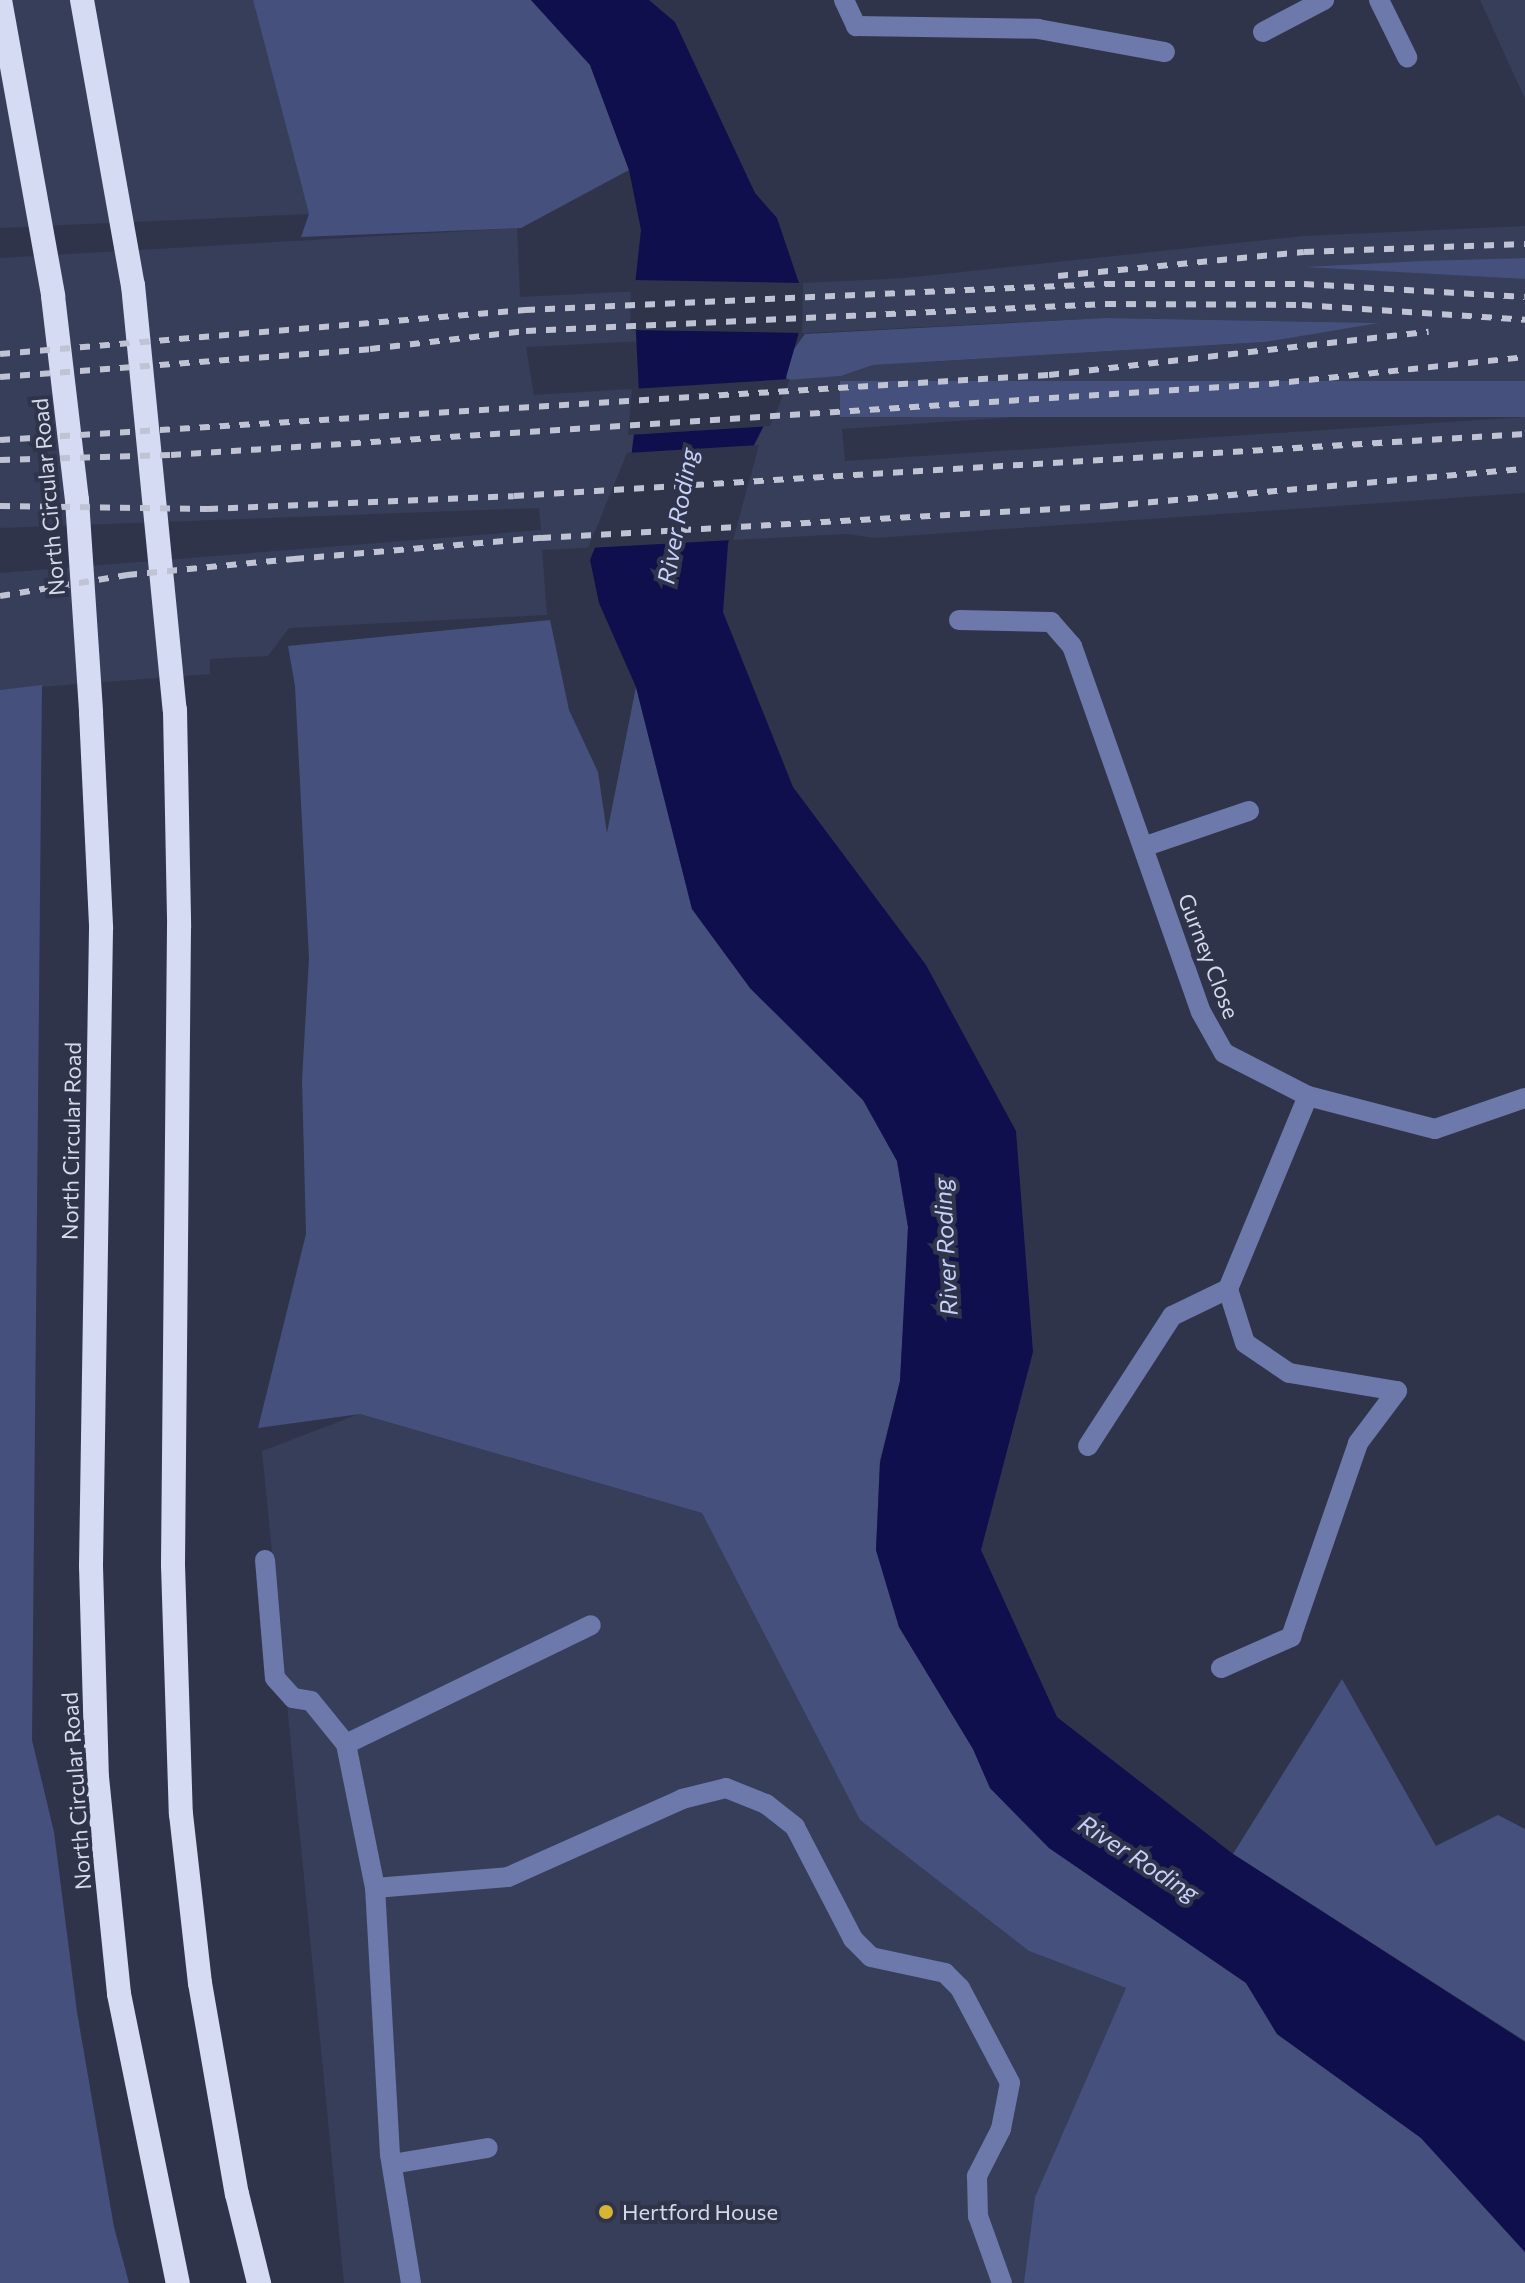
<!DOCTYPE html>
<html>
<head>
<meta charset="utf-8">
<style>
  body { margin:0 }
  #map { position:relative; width:1525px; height:2283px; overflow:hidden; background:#2f344b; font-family:Commissioner,sans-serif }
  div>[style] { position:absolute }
  .built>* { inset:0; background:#373e5a }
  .green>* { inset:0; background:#45507d; transform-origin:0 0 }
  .water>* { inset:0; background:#0f0f4e }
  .pier>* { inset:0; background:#2f344b; transform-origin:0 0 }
  .minor>* { height:20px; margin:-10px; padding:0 10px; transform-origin:10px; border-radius:10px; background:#6c79aa }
  .highway>* { height:24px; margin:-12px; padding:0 12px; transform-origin:12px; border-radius:12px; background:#d4dbf3 }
  .rail>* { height:6px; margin-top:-3px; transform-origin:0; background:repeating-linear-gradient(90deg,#bfc3d4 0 10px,transparent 0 20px) }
  .dots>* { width:22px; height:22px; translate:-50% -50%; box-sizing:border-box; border:4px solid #2f344b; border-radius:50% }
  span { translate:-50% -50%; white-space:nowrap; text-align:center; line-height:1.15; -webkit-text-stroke:8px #2f344b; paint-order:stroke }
  .street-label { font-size:22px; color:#d5d9e8 }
  .poi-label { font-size:22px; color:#d5d9e8 }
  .left { translate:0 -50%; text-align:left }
  .water-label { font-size:24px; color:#c6d1f9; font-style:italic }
</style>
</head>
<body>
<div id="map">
  <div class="built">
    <i style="clip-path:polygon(0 0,253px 0,309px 214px,0 228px)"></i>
    <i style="clip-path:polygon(1480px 0,1525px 0,1525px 99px)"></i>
    <i style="clip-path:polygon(evenodd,1525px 226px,1525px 258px,1317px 267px,1525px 279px,1525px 381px,842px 429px,845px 461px,1525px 417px,1525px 493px,875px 538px,847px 534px,542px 550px,547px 615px,289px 628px,268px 656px,210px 659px,210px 674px,0 690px,0 573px,541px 530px,539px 508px,0 528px,0 258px,517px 228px,520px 297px,905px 278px,1304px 236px,1525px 226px,1105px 318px,1374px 323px,1265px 342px,873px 365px,841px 376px,534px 395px,526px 347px,1105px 318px)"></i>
    <i style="clip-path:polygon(359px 1414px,702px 1513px,860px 1820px,1029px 1951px,1126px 1988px,1035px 2197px,1026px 2283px,344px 2283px,262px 1451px)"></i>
  </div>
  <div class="green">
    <i style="clip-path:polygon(253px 0,531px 0,590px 65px,629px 170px,521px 228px,301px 237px,309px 214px)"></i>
    <i style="clip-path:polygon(1525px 258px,1525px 279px,1305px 267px,1422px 261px)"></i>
    <i style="clip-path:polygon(1105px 318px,1379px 323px,1265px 342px,873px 365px,841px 376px,788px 380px,786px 376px,791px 353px,805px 334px)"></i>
    <i style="left:1525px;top:381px;width:36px;height:685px;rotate:90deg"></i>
    <i style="clip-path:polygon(550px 620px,569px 710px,598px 772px,607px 833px,636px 687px,692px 909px,750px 988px,863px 1100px,897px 1161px,908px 1227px,905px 1301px,900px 1381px,880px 1460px,876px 1550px,899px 1627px,973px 1749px,990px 1788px,1049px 1848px,1246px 1983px,1277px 2034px,1421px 2138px,1525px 2252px,1525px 2283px,1024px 2283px,1035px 2197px,1126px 1988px,1029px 1951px,860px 1820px,702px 1513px,360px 1414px,258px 1428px,306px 1234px,302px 1080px,309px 958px,295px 686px,288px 646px)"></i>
    <i style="clip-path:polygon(42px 685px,32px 1740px,54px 1832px,77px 2012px,114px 2227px,129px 2283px,0 2283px,0 690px)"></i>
    <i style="clip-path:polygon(1342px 1679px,1436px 1846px,1498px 1815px,1525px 1829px,1525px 2041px,1233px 1854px)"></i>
  </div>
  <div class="water">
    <i style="clip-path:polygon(531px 0,649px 0,675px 22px,755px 193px,777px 218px,799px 283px,801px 325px,783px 388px,751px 451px,728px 544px,723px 612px,793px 787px,926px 965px,1016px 1131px,1033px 1352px,981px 1550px,1057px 1717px,1233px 1854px,1525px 2042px,1525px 2252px,1421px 2138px,1277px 2034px,1246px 1983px,1049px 1848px,990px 1788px,973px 1749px,899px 1627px,876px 1550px,880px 1463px,900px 1381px,908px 1227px,897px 1161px,863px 1100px,750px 988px,692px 909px,636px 687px,599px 603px,590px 560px,631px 458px,639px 393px,634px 294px,641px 230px,629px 170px,590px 65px)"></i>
  </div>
  <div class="pier">
    <i style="left:803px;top:283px;width:50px;height:172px;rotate:91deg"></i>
    <i style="clip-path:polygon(790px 379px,770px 426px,628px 435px,632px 389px)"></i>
    <i style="clip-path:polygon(759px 445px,733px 540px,588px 548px,627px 453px)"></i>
  </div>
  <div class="minor">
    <i style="left:844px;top:0;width:29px;rotate:65deg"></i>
    <i style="left:856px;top:26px;width:182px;rotate:0.9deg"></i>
    <i style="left:1038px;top:29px;width:129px;rotate:10.3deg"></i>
    <i style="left:1379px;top:0;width:64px;rotate:63.8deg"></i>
    <i style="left:1263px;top:32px;width:69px;rotate:-27.7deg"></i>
    <i style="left:959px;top:620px;width:92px;rotate:1.2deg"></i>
    <i style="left:1051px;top:622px;width:32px;rotate:49deg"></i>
    <i style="left:1072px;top:646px;width:388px;rotate:70.6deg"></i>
    <i style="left:1201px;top:1012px;width:47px;rotate:60.7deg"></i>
    <i style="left:1224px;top:1053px;width:94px;rotate:27.1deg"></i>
    <i style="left:1308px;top:1096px;width:131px;rotate:14.6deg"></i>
    <i style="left:1435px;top:1129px;width:95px;rotate:-19deg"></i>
    <i style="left:1143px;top:847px;width:112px;rotate:-18.8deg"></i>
    <i style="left:1088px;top:1446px;width:155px;rotate:-57.1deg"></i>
    <i style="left:1172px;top:1316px;width:62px;rotate:-25.7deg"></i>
    <i style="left:265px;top:1560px;width:118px;rotate:85.2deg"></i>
    <i style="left:275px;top:1678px;width:27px;rotate:48deg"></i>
    <i style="left:293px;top:1698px;width:18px;rotate:9deg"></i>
    <i style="left:311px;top:1701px;width:55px;rotate:50.9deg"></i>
    <i style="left:346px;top:1744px;width:147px;rotate:78.6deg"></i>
    <i style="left:1221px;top:1668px;width:77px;rotate:-23.9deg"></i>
    <i style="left:1291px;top:1637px;width:205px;rotate:-70.9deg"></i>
    <i style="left:1358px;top:1443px;width:65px;rotate:-53.1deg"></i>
    <i style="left:1397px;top:1391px;width:109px;rotate:-170.5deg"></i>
    <i style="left:1289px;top:1373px;width:53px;rotate:-145.7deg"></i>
    <i style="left:1245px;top:1343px;width:57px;rotate:-107.5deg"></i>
    <i style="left:1228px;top:1289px;width:209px;rotate:-67.5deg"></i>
    <i style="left:346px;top:1744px;width:272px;rotate:-25.9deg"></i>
    <i style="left:392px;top:2164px;width:97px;rotate:-9.5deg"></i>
    <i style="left:411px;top:2283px;width:130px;rotate:-99.3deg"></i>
    <i style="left:390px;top:2155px;width:267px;rotate:-93.2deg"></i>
    <i style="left:375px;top:1888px;width:133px;rotate:-4.7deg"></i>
    <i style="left:508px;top:1877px;width:191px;rotate:-24.1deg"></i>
    <i style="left:682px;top:1799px;width:45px;rotate:-14deg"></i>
    <i style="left:726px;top:1788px;width:43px;rotate:21.8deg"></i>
    <i style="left:766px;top:1804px;width:37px;rotate:38deg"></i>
    <i style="left:795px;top:1827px;width:126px;rotate:62.6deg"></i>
    <i style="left:853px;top:1939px;width:25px;rotate:45deg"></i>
    <i style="left:871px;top:1957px;width:76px;rotate:12.2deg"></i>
    <i style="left:945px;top:1973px;width:21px;rotate:45deg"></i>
    <i style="left:960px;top:1988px;width:107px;rotate:62.2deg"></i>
    <i style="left:1010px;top:2083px;width:47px;rotate:101.1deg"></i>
    <i style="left:1001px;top:2129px;width:53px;rotate:117.1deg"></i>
    <i style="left:977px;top:2176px;width:40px;rotate:88.6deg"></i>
    <i style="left:978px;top:2216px;width:71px;rotate:70.3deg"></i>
  </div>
  <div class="highway">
    <i style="left:0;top:0;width:301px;rotate:79.8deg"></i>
    <i style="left:53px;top:296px;width:205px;rotate:83.3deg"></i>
    <i style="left:77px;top:500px;width:213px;rotate:86.2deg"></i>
    <i style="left:91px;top:713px;width:216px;rotate:87.3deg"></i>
    <i style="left:101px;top:929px;width:637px;rotate:90.9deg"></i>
    <i style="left:91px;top:1566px;width:211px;rotate:88.4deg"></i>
    <i style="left:97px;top:1777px;width:218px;rotate:84.2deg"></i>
    <i style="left:119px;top:1994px;width:295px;rotate:78.5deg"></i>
    <i style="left:82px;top:0;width:290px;rotate:79.9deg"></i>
    <i style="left:133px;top:285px;width:427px;rotate:84.4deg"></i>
    <i style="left:175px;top:710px;width:217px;rotate:88.9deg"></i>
    <i style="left:179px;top:927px;width:638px;rotate:90.54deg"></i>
    <i style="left:173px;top:1565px;width:249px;rotate:88.2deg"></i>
    <i style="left:181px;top:1814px;width:170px;rotate:83.6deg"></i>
    <i style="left:200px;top:1983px;width:214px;rotate:80.1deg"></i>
    <i style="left:237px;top:2194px;width:92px;rotate:76.1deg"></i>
  </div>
  <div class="rail">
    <i style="left:1058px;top:276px;width:247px;rotate:-5.6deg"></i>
    <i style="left:1304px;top:252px;width:221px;rotate:-2.1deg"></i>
    <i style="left:0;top:354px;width:527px;rotate:-4.79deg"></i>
    <i style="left:525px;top:310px;width:581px;rotate:-2.57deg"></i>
    <i style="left:1105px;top:284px;width:199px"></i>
    <i style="left:1304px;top:284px;width:221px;rotate:3.4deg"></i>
    <i style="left:0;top:377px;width:371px;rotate:-4.3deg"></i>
    <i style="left:370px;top:349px;width:157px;rotate:-6.6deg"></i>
    <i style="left:526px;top:331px;width:581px;rotate:-2.67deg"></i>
    <i style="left:1106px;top:304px;width:196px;rotate:0.3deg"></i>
    <i style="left:1302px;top:305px;width:224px;rotate:3.8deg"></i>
    <i style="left:0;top:440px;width:1051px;rotate:-3.55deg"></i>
    <i style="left:1049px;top:375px;width:382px;rotate:-6.5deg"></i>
    <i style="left:0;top:460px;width:171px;rotate:-1.7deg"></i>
    <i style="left:171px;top:455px;width:1100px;rotate:-3.7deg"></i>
    <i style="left:1269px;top:384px;width:257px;rotate:-6deg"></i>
    <i style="left:0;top:506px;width:208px;rotate:0.8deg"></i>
    <i style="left:208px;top:509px;width:306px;rotate:-2.4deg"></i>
    <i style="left:514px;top:496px;width:1013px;rotate:-3.51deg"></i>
    <i style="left:0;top:596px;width:129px;rotate:-9.4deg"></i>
    <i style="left:127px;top:575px;width:168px;rotate:-5.5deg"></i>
    <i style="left:294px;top:559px;width:248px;rotate:-4.9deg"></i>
    <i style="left:541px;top:538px;width:568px;rotate:-3.23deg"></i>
    <i style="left:1108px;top:506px;width:419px;rotate:-5.1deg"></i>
  </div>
  <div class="dots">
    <i style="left:606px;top:2212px;background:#d7b434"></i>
  </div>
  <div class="street-label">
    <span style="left:48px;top:497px;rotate:-95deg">North Circular Road</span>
    <span style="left:1209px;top:956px;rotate:69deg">Gurney Close</span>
    <span style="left:71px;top:1141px;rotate:-89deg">North Circular Road</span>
    <span style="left:76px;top:1791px;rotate:-94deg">North Circular Road</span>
  </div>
  <div class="poi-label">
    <span class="left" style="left:622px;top:2212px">Hertford House</span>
  </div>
  <div class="water-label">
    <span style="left:677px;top:516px;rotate:-80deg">River Roding</span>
    <span style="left:945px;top:1247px;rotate:-93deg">River Roding</span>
    <span style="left:1139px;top:1858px;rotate:33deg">River Roding</span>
  </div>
</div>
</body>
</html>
